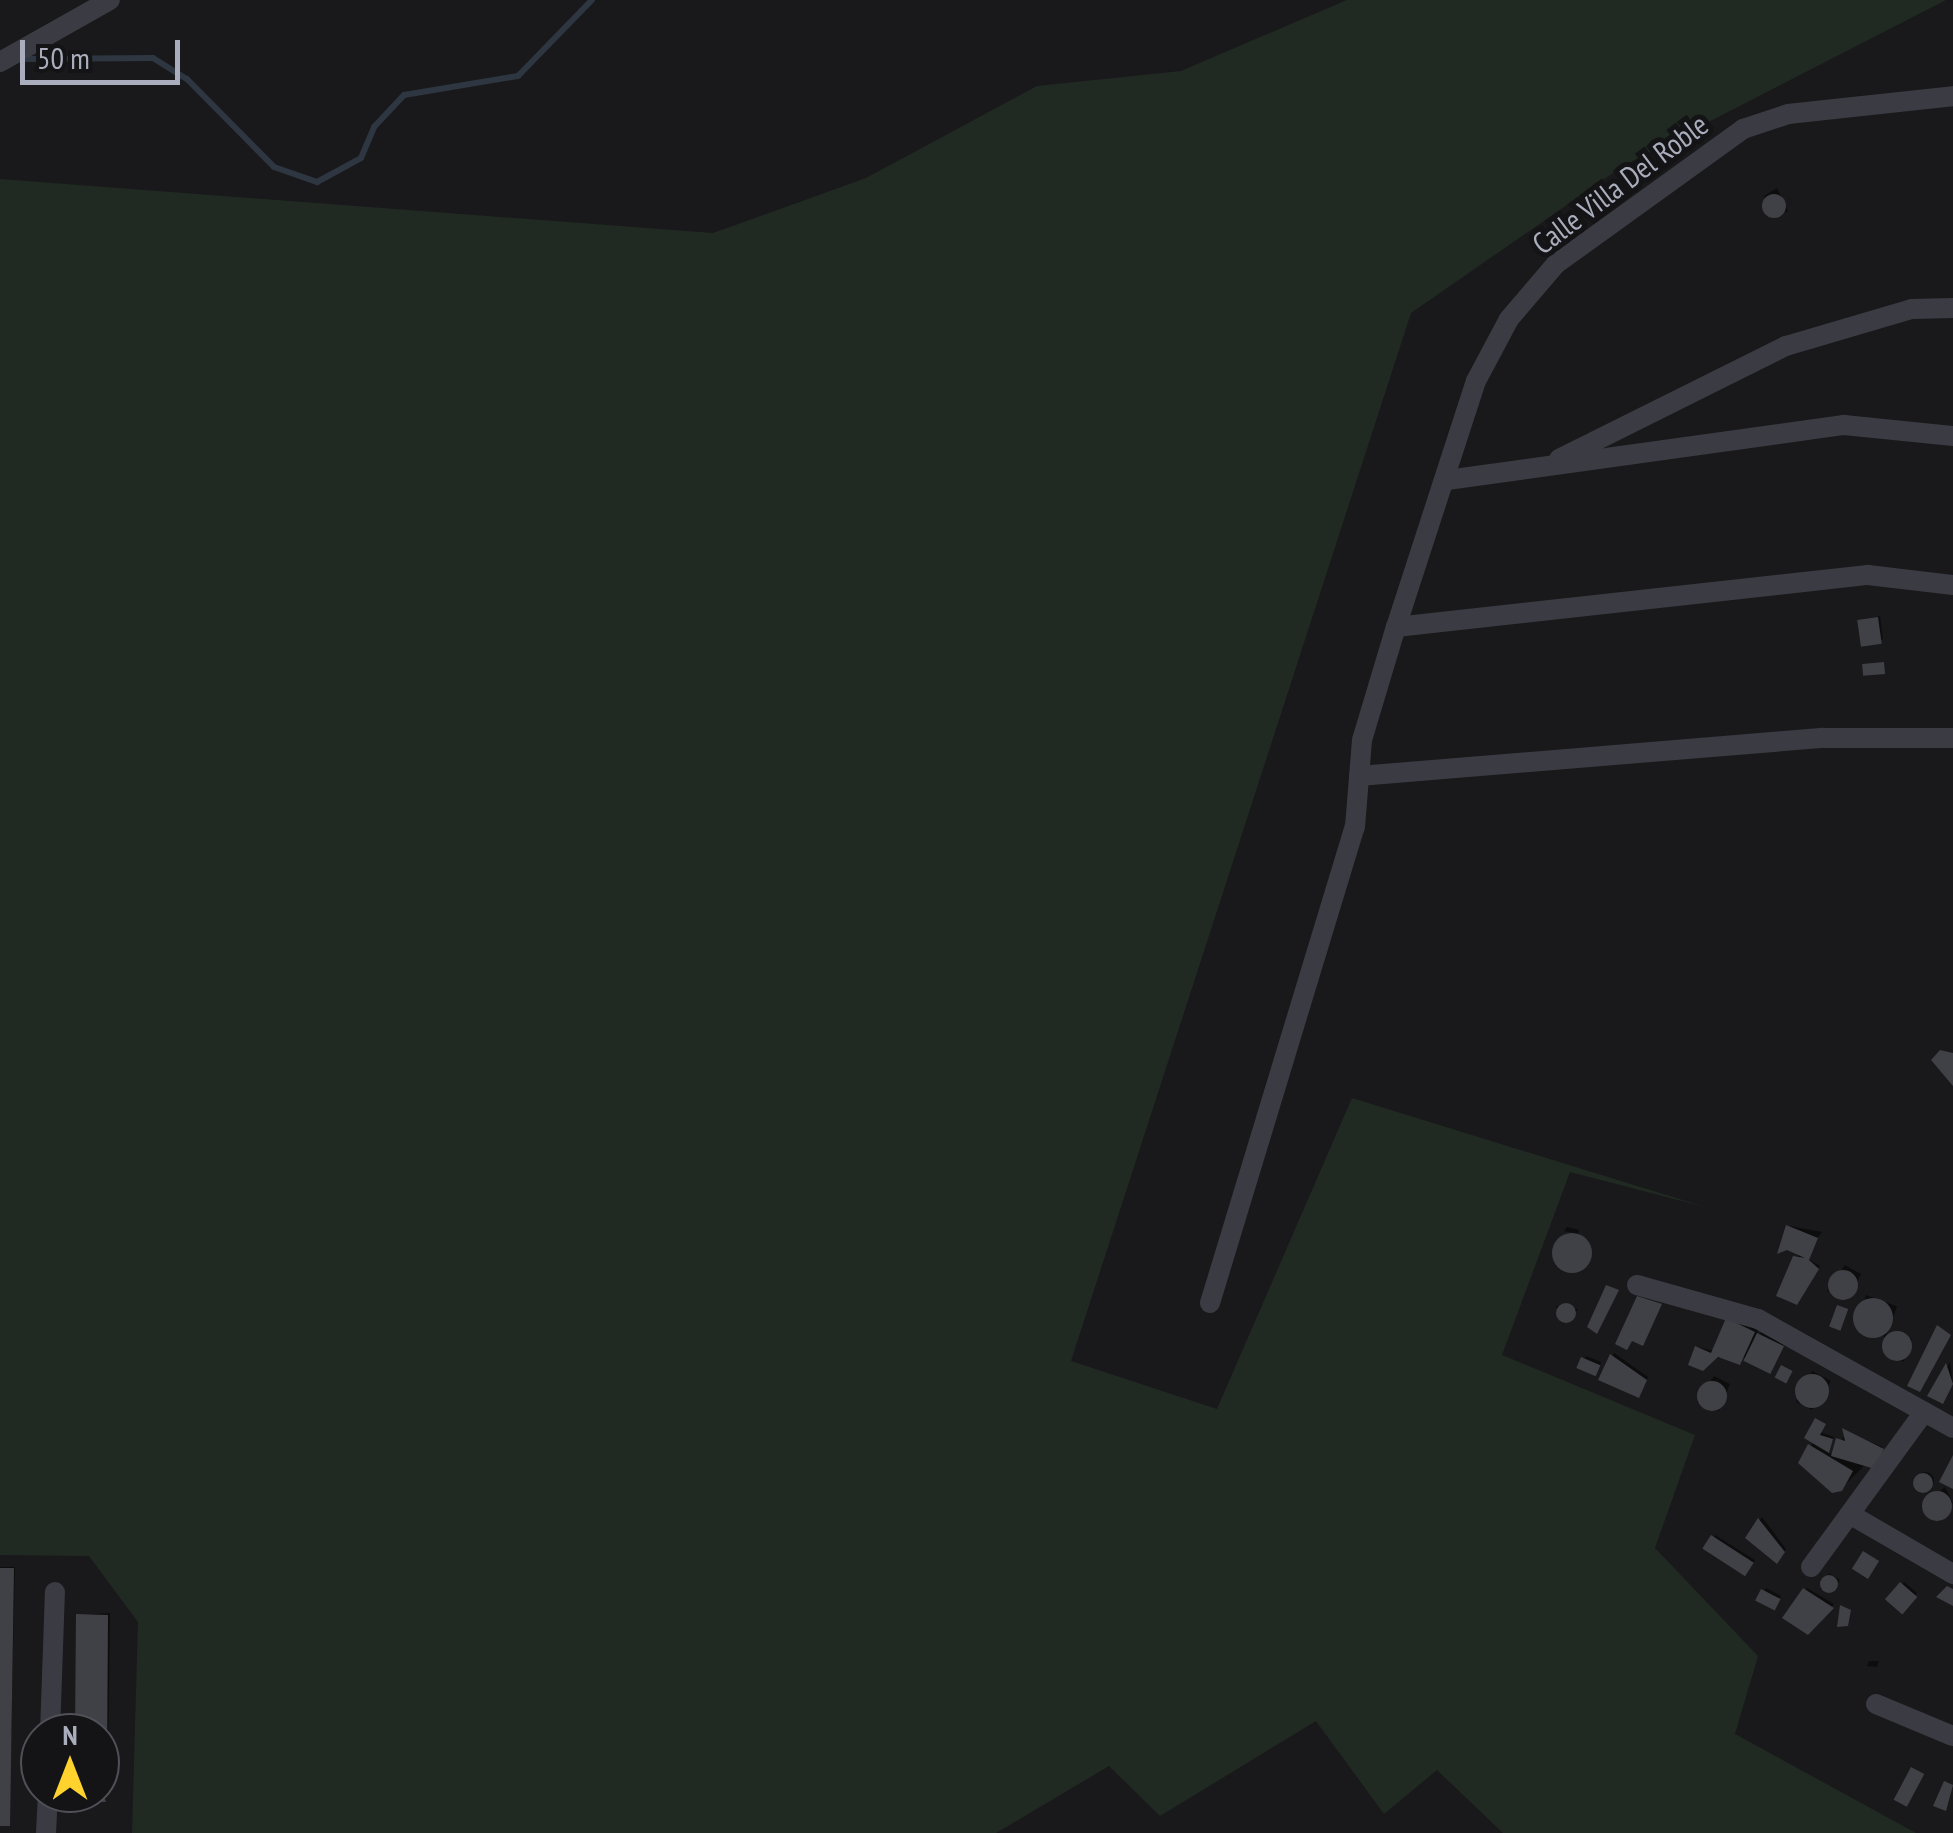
<!DOCTYPE html>
<html>
<head>
<meta charset="utf-8">
<style>
  body { margin:0 }
  #map { position:relative; width:1953px; height:1833px; overflow:hidden; background:#19191b; font-family:"PT Sans Narrow",sans-serif }
  div>[style] { position:absolute }
  .green>* { inset:0; background:#202a22 }
  .shadow>* { inset:0; background:#0007; transform-origin:0 0 }
  .round { border-radius:50% }
  .stream>* { height:6px; margin:-3px; padding:0 3px; transform-origin:3px; border-radius:3px; background:#2d3641 }
  .building>* { inset:0; background:#404146; transform-origin:0 0 }
  .street>* { height:20px; margin:-10px; padding:0 10px; transform-origin:10px; border-radius:10px; background:#3b3c43 }
  span { translate:-50% -50%; white-space:nowrap; text-align:center; line-height:1.15; -webkit-text-stroke:10px #141416; paint-order:stroke }
  .street-label { font-size:30px; color:#aaadbc }
  .north { position:absolute; left:20px; top:1713px; width:100px; height:100px; box-sizing:border-box; background:#141416; border:2px solid #505158; border-radius:50%; rotate:0deg; font-size:28px; font-weight:700; line-height:40px; text-align:center; color:#aaadbc }
  .north::after { content:''; display:block; margin:auto; width:35px; height:45px; background:#ffd22d; clip-path:polygon(50% 0,100% 100%,50% 72%,0 100%) }
  .scale { position:absolute; left:20px; top:40px; width:160px; height:45px; box-sizing:border-box; border:5px solid #aaadbc; border-top:0; padding-left:12px; font-size:30px; line-height:35px; white-space:nowrap; color:#aaadbc; -webkit-text-stroke:8px #141416; paint-order:stroke }
</style>
</head>
<body>
<div id="map">
  <div class="green">
    <i style="clip-path:polygon(1347px 0,1946px 0,1623px 166px,1411px 313px,1071px 1361px,1217px 1409px,1352px 1098px,1705px 1207px,1570px 1172px,1502px 1355px,1695px 1435px,1655px 1548px,1758px 1656px,1735px 1734px,1916px 1833px,1503px 1833px,1437px 1770px,1384px 1814px,1316px 1721px,1160px 1816px,1109px 1766px,996px 1833px,132px 1833px,138px 1622px,89px 1556px,0 1555px,0 179px,713px 233px,866px 178px,1037px 86px,1181px 71px)"></i>
  </div>
  <div class="shadow">
    <i style="clip-path:polygon(1777px 188px,1788px 211px,1772px 218px,1764px 196px)"></i>
    <i style="clip-path:polygon(1880px 616px,1883px 639px,1880px 641px,1860px 621px)"></i>
    <i style="clip-path:polygon(1790px 1226px,1822px 1232px,1803px 1256px,1820px 1266px,1799px 1300px,1797px 1232px,1780px 1253px)"></i>
    <i style="clip-path:polygon(1567px 1227px,1579px 1230px,1578px 1234px,1564px 1231px)"></i>
    <i class="round" style="left:1555px;top:1235px;width:36px;height:36px"></i>
    <i style="clip-path:polygon(1845px 1265px,1861px 1274px,1850px 1299px,1827px 1291px)"></i>
    <i style="left:1866px;top:1295px;width:33px;height:33px;rotate:20deg"></i>
    <i style="clip-path:polygon(1555px 1306px,1578px 1309px,1568px 1322px)"></i>
    <i style="clip-path:polygon(1728px 1320px,1760px 1326px,1754px 1340px,1761px 1332px,1784px 1344px,1771px 1372px,1744px 1358px,1708px 1358px,1698px 1347px,1714px 1351px)"></i>
    <i style="left:1893px;top:1332px;width:20px;height:24px;rotate:20deg"></i>
    <i style="clip-path:polygon(1614px 1353px,1648px 1377px,1641px 1392px,1601px 1379px)"></i>
    <i style="clip-path:polygon(1586px 1356px,1601px 1362px,1597px 1371px,1580px 1367px)"></i>
    <i style="clip-path:polygon(1950px 1362px,1953px 1384px,1944px 1399px,1931px 1395px)"></i>
    <i style="clip-path:polygon(1812px 1371px,1831px 1381px,1812px 1410px,1796px 1402px)"></i>
    <i style="clip-path:polygon(1714px 1376px,1730px 1384px,1719px 1411px,1697px 1402px)"></i>
    <i style="clip-path:polygon(1820px 1432px,1834px 1437px,1827px 1452px,1834px 1456px,1846px 1432px,1883px 1447px,1844px 1486px,1801px 1462px)"></i>
    <i class="round" style="left:1916px;top:1472px;width:18px;height:18px"></i>
    <i style="clip-path:polygon(1945px 1487px,1953px 1503px,1940px 1521px,1921px 1508px)"></i>
    <i style="clip-path:polygon(1762px 1517px,1786px 1549px,1777px 1561px,1749px 1538px)"></i>
    <i style="left:1715px;top:1535px;width:47px;height:15px;rotate:32deg"></i>
    <i style="clip-path:polygon(0 1567px,15px 1567px,9px 1823px,0 1823px)"></i>
    <i style="left:1829px;top:1573px;width:13px;height:12px;rotate:32deg"></i>
    <i style="left:1904px;top:1582px;width:17px;height:23px;rotate:40deg"></i>
    <i style="clip-path:polygon(1766px 1588px,1781px 1596px,1776px 1606px,1759px 1600px)"></i>
    <i style="clip-path:polygon(1807px 1588px,1834px 1604px,1808px 1632px,1805px 1590px)"></i>
    <i style="clip-path:polygon(110px 1613px,108px 1768px,100px 1771px,100px 1733px,77px 1733px,79px 1615px)"></i>
    <i style="clip-path:polygon(1869px 1661px,1879px 1661px,1877px 1667px,1867px 1666px)"></i>
    <i style="clip-path:polygon(100px 1781px,108px 1781px,105px 1800px,77px 1793px,100px 1793px)"></i>
  </div>
  <div class="stream">
    <i style="left:21px;top:59px;width:132px;rotate:-0.4deg"></i>
    <i style="left:153px;top:58px;width:40px;rotate:32deg"></i>
    <i style="left:187px;top:79px;width:124px;rotate:45.3deg"></i>
    <i style="left:274px;top:167px;width:46px;rotate:19.2deg"></i>
    <i style="left:317px;top:182px;width:50px;rotate:-28.6deg"></i>
    <i style="left:361px;top:158px;width:34px;rotate:-67deg"></i>
    <i style="left:374px;top:127px;width:44px;rotate:-46.8deg"></i>
    <i style="left:404px;top:95px;width:116px;rotate:-9.5deg"></i>
    <i style="left:518px;top:76px;width:106px;rotate:-45.8deg"></i>
  </div>
  <div class="building">
    <i class="round" style="left:1762px;top:194px;width:24px;height:24px"></i>
    <i style="left:1878px;top:617px;width:27px;height:21px;rotate:82deg"></i>
    <i style="left:1884px;top:662px;width:12px;height:22px;rotate:85deg"></i>
    <i style="clip-path:polygon(1940px 1050px,1953px 1053px,1953px 1086px,1931px 1060px)"></i>
    <i style="clip-path:polygon(1786px 1225px,1818px 1238px,1809px 1260px,1819px 1269px,1797px 1305px,1776px 1296px,1793px 1256px,1805px 1258px,1787px 1250px,1777px 1254px)"></i>
    <i class="round" style="left:1552px;top:1233px;width:40px;height:40px"></i>
    <i class="round" style="left:1828px;top:1270px;width:30px;height:30px"></i>
    <i style="clip-path:polygon(1606px 1285px,1619px 1290px,1597px 1334px,1587px 1327px)"></i>
    <i style="clip-path:polygon(1637px 1296px,1662px 1304px,1643px 1346px,1632px 1341px,1627px 1350px,1615px 1344px)"></i>
    <i class="round" style="left:1853px;top:1298px;width:40px;height:40px"></i>
    <i class="round" style="left:1556px;top:1303px;width:20px;height:20px"></i>
    <i style="left:1837px;top:1305px;width:12px;height:23px;rotate:20deg"></i>
    <i style="clip-path:polygon(1726px 1318px,1755px 1332px,1740px 1365px,1718px 1357px,1703px 1371px,1688px 1365px,1695px 1346px,1711px 1353px)"></i>
    <i style="clip-path:polygon(1937px 1325px,1951px 1335px,1920px 1392px,1907px 1386px)"></i>
    <i class="round" style="left:1882px;top:1331px;width:30px;height:30px"></i>
    <i style="left:1757px;top:1333px;width:30px;height:31px;rotate:26deg"></i>
    <i style="clip-path:polygon(1610px 1354px,1647px 1380px,1639px 1398px,1598px 1380px)"></i>
    <i style="left:1581px;top:1357px;width:21px;height:12px;rotate:23deg"></i>
    <i style="clip-path:polygon(1946px 1363px,1953px 1384px,1943px 1404px,1927px 1396px)"></i>
    <i style="left:1781px;top:1365px;width:13px;height:14px;rotate:27deg"></i>
    <i class="round" style="left:1795px;top:1374px;width:34px;height:34px"></i>
    <i class="round" style="left:1697px;top:1381px;width:30px;height:30px"></i>
    <i style="clip-path:polygon(1815px 1418px,1826px 1424px,1820px 1435px,1833px 1439px,1829px 1453px,1804px 1438px)"></i>
    <i style="clip-path:polygon(1842px 1428px,1884px 1449px,1875px 1469px,1831px 1456px,1836px 1438px,1845px 1441px)"></i>
    <i style="clip-path:polygon(1808px 1444px,1853px 1471px,1842px 1491px,1832px 1493px,1798px 1463px)"></i>
    <i style="clip-path:polygon(1953px 1455px,1953px 1489px,1939px 1482px)"></i>
    <i class="round" style="left:1913px;top:1473px;width:20px;height:20px"></i>
    <i class="round" style="left:1922px;top:1491px;width:30px;height:30px"></i>
    <i style="clip-path:polygon(1758px 1518px,1785px 1552px,1777px 1564px,1745px 1538px)"></i>
    <i style="left:1711px;top:1535px;width:51px;height:16px;rotate:33deg"></i>
    <i style="left:1863px;top:1551px;width:19px;height:21px;rotate:32deg"></i>
    <i style="clip-path:polygon(0 1568px,14px 1568px,10px 1826px,0 1826px)"></i>
    <i class="round" style="left:1820px;top:1575px;width:18px;height:18px"></i>
    <i style="left:1900px;top:1582px;width:23px;height:23px;rotate:41deg"></i>
    <i style="clip-path:polygon(1947px 1586px,1953px 1589px,1953px 1606px,1936px 1597px)"></i>
    <i style="clip-path:polygon(1803px 1588px,1834px 1608px,1808px 1635px,1782px 1618px)"></i>
    <i style="left:1761px;top:1589px;width:22px;height:13px;rotate:27deg"></i>
    <i style="clip-path:polygon(1840px 1605px,1851px 1610px,1848px 1626px,1837px 1627px)"></i>
    <i style="clip-path:polygon(76px 1614px,108px 1615px,107px 1773px,100px 1733px,75px 1733px)"></i>
    <i style="left:1911px;top:1767px;width:15px;height:37px;rotate:28deg"></i>
    <i style="clip-path:polygon(1944px 1781px,1953px 1785px,1946px 1811px,1933px 1806px)"></i>
    <i style="clip-path:polygon(100px 1782px,106px 1802px,74px 1802px,74px 1793px,100px 1793px)"></i>
  </div>
  <div class="street">
    <i style="left:0;top:62px;width:126px;rotate:-29.4deg"></i>
    <i style="left:1559px;top:459px;width:254px;rotate:-26.5deg"></i>
    <i style="left:1786px;top:346px;width:131px;rotate:-16.4deg"></i>
    <i style="left:1912px;top:309px;width:41px;rotate:-1.4deg"></i>
    <i style="left:1447px;top:480px;width:401px;rotate:-7.9deg"></i>
    <i style="left:1844px;top:425px;width:110px;rotate:5.8deg"></i>
    <i style="left:1396px;top:627px;width:475px;rotate:-6.3deg"></i>
    <i style="left:1868px;top:575px;width:86px;rotate:6.7deg"></i>
    <i style="left:1359px;top:776px;width:466px;rotate:-4.7deg"></i>
    <i style="left:1823px;top:738px;width:130px"></i>
    <i style="left:1637px;top:1285px;width:126px;rotate:15.7deg"></i>
    <i style="left:1758px;top:1319px;width:223px;rotate:29.2deg"></i>
    <i style="left:1210px;top:1303px;width:498px;rotate:-73.1deg"></i>
    <i style="left:1355px;top:827px;width:87px;rotate:-85.4deg"></i>
    <i style="left:1362px;top:740px;width:118px;rotate:-73.3deg"></i>
    <i style="left:1396px;top:627px;width:259px;rotate:-72deg"></i>
    <i style="left:1476px;top:381px;width:70px;rotate:-62deg"></i>
    <i style="left:1509px;top:319px;width:72px;rotate:-49.5deg"></i>
    <i style="left:1556px;top:264px;width:231px;rotate:-35.8deg"></i>
    <i style="left:1743px;top:129px;width:47px;rotate:-18.4deg"></i>
    <i style="left:1788px;top:114px;width:166px;rotate:-6.2deg"></i>
    <i style="left:1853px;top:1516px;width:116px;rotate:30.1deg"></i>
    <i style="left:1811px;top:1567px;width:192px;rotate:-53.9deg"></i>
    <i style="left:1876px;top:1704px;width:83px;rotate:22.6deg"></i>
    <i style="left:50px;top:1733px;width:141px;rotate:-88deg"></i>
    <i style="left:46px;top:1833px;width:40px;rotate:-87.1deg"></i>
  </div>
  <div class="street-label">
    <span style="left:1620px;top:184px;rotate:-37deg">Calle Villa Del Roble</span>
  </div>
  <div class="north">N</div>
  <div class="scale">50 m</div>
</div>
</body>
</html>
